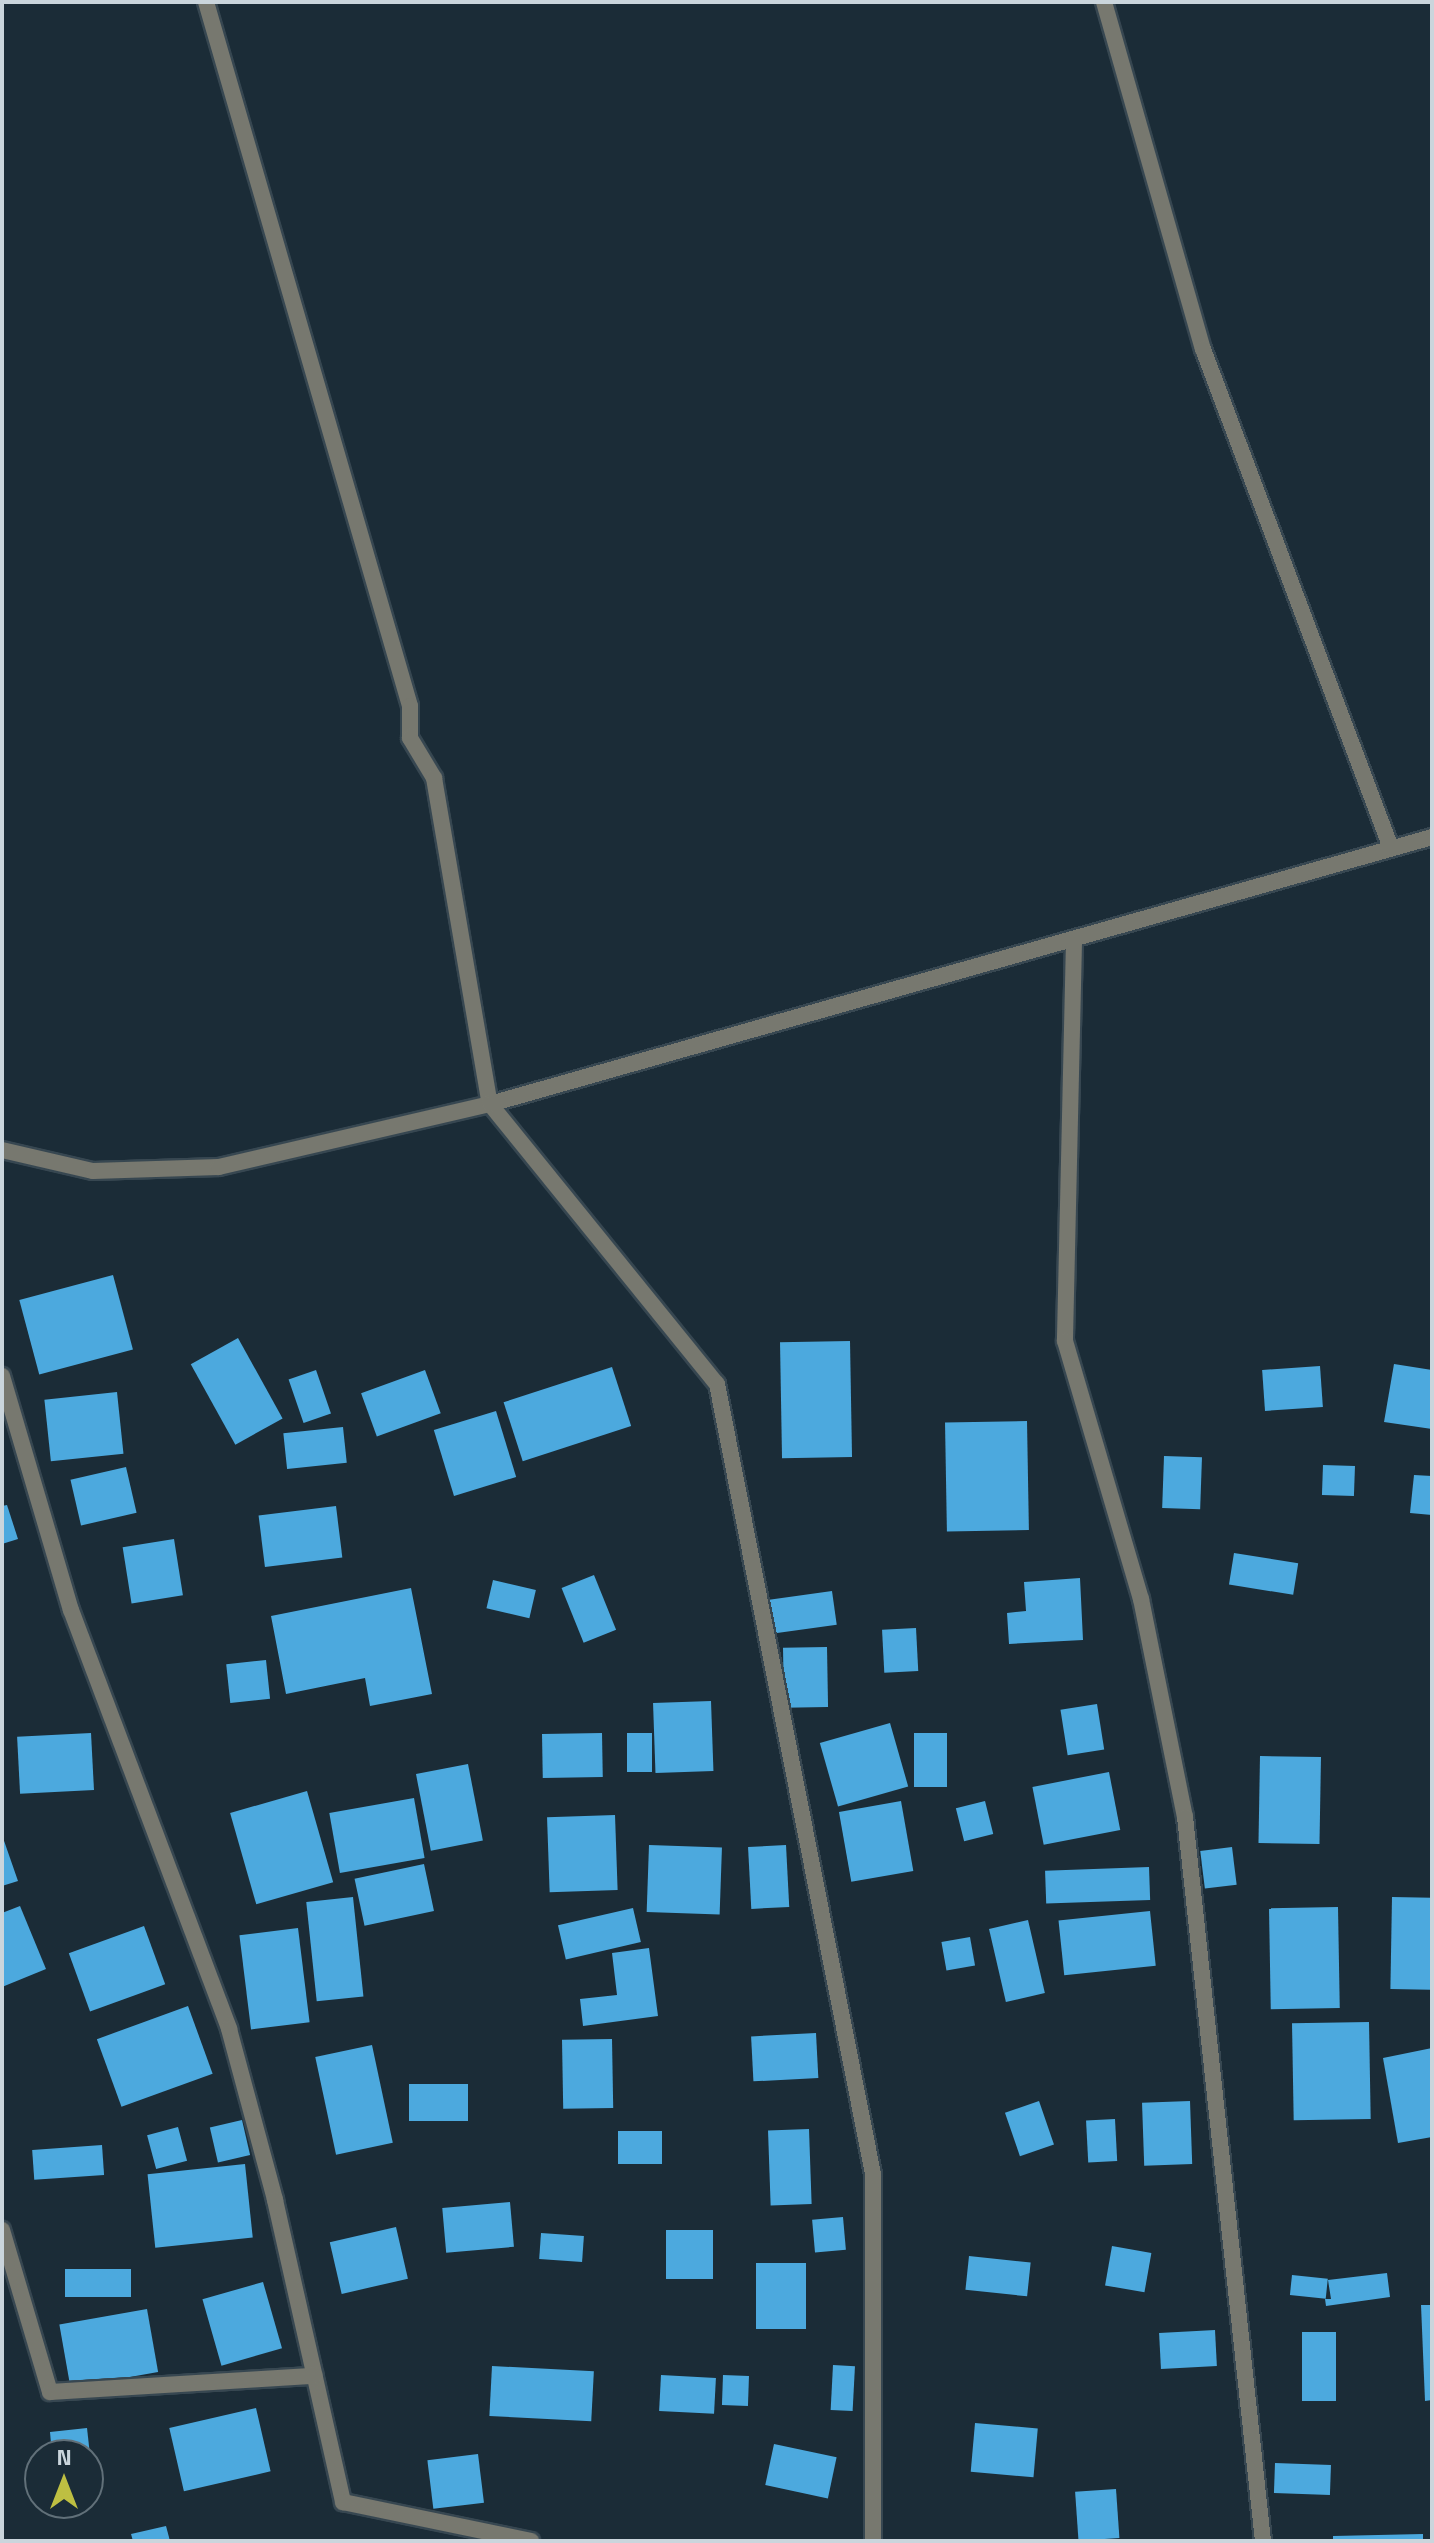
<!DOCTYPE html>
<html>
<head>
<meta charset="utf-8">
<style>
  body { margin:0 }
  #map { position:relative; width:1434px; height:2543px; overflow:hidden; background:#1b2c37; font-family:"Titillium Web",sans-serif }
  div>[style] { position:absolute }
  .building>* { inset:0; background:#4ca9de; transform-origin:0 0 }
  .roads { filter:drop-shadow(2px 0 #374751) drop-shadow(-2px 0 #374751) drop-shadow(0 2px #374751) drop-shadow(0 -2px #374751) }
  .street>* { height:16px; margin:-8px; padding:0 8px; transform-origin:8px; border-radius:8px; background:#77786f }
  span { translate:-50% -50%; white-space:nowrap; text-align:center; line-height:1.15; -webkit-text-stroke:8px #1b2c37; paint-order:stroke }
  .frame { position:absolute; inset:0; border:4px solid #cad5dc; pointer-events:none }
  .north { position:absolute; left:24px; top:2439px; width:80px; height:80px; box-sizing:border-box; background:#1b2c37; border:2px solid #617079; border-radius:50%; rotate:0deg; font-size:22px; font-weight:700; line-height:32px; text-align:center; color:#cad5dc }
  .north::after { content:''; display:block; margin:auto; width:28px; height:36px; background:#bebf42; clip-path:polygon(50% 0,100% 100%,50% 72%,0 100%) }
</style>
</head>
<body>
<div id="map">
  <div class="building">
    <i style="left:113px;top:1275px;width:77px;height:97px;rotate:75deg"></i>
    <i style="left:238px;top:1338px;width:92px;height:54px;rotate:61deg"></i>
    <i style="left:850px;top:1341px;width:116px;height:70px;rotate:89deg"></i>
    <i style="clip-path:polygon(1394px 1364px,1432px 1370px,1432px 1429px,1384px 1422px)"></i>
    <i style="left:1320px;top:1366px;width:41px;height:58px;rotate:86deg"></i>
    <i style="left:612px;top:1367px;width:62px;height:114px;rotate:72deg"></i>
    <i style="left:316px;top:1370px;width:46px;height:29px;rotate:71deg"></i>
    <i style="left:425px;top:1370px;width:46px;height:68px;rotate:70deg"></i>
    <i style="left:117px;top:1392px;width:62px;height:73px;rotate:84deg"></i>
    <i style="left:496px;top:1411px;width:69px;height:65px;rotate:73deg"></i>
    <i style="left:1027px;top:1421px;width:109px;height:82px;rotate:89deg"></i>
    <i style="left:343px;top:1427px;width:36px;height:60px;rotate:84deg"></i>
    <i style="left:1164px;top:1456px;width:38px;height:52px;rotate:2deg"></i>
    <i style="left:1323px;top:1465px;width:32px;height:30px;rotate:2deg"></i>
    <i style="left:126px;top:1467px;width:47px;height:57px;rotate:77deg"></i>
    <i style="clip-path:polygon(1414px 1475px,1432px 1476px,1432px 1515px,1410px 1513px)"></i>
    <i style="clip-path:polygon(7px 1505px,18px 1539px,2px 1544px,2px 1506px)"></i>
    <i style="left:336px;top:1506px;width:52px;height:78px;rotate:83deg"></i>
    <i style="left:174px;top:1539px;width:57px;height:52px;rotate:81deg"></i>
    <i style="left:1234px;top:1553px;width:65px;height:32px;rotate:9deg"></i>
    <i style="left:594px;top:1575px;width:59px;height:35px;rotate:68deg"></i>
    <i style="clip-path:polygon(1080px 1578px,1083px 1640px,1009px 1644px,1007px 1613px,1026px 1611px,1024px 1582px)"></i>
    <i style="left:493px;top:1580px;width:44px;height:29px;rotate:13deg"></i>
    <i style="clip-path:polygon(411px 1588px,432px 1694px,370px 1706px,365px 1678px,286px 1694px,271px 1616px)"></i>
    <i style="left:832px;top:1591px;width:34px;height:73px;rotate:82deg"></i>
    <i style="left:916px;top:1628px;width:43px;height:34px;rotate:87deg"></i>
    <i style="left:827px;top:1647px;width:60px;height:44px;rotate:89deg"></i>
    <i style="left:266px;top:1660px;width:39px;height:40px;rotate:84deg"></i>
    <i style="left:711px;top:1701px;width:70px;height:58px;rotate:88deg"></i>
    <i style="left:1097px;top:1704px;width:46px;height:37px;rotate:81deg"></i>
    <i style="left:890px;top:1723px;width:66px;height:73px;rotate:74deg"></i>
    <i style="left:91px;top:1733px;width:57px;height:74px;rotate:87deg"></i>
    <i style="left:602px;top:1733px;width:44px;height:60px;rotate:89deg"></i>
    <i style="left:627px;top:1733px;width:25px;height:39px"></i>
    <i style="left:914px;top:1733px;width:33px;height:54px"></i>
    <i style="left:1260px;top:1756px;width:61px;height:87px;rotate:1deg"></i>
    <i style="left:468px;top:1764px;width:78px;height:53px;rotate:79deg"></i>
    <i style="left:1109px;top:1772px;width:59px;height:78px;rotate:79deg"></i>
    <i style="left:307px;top:1791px;width:95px;height:80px;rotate:74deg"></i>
    <i style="left:414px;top:1798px;width:61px;height:86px;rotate:80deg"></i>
    <i style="left:901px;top:1801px;width:71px;height:63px;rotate:80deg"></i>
    <i style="left:985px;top:1801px;width:34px;height:30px;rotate:76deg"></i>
    <i style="left:615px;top:1815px;width:75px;height:68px;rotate:88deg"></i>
    <i style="clip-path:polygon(2px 1835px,18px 1881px,2px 1886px)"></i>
    <i style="left:649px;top:1845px;width:73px;height:67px;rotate:2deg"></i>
    <i style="left:786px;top:1845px;width:62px;height:38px;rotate:87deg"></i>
    <i style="left:1232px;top:1847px;width:38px;height:32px;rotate:83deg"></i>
    <i style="left:424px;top:1864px;width:48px;height:71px;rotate:78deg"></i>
    <i style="left:1149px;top:1867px;width:33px;height:104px;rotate:88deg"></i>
    <i style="left:353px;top:1897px;width:100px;height:47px;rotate:84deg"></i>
    <i style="left:1392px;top:1897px;width:40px;height:92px;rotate:1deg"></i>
    <i style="clip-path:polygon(20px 1906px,46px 1969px,2px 1987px,2px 1913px)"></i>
    <i style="left:1338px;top:1907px;width:101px;height:69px;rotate:89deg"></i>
    <i style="left:633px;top:1908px;width:35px;height:77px;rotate:77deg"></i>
    <i style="left:1150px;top:1911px;width:55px;height:92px;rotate:84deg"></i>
    <i style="left:1028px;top:1920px;width:75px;height:40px;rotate:77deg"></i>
    <i style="left:144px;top:1926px;width:62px;height:80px;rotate:70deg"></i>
    <i style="left:298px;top:1928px;width:95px;height:59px;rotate:83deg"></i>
    <i style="left:970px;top:1937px;width:29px;height:29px;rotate:80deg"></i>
    <i style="clip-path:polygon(649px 1948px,658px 2016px,583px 2026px,580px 1999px,617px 1995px,612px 1953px)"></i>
    <i style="left:188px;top:2006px;width:72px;height:97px;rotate:70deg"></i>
    <i style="left:1369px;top:2022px;width:97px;height:77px;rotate:89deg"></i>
    <i style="left:816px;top:2033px;width:45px;height:65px;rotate:87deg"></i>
    <i style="left:612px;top:2039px;width:69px;height:50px;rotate:89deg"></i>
    <i style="left:372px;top:2045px;width:100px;height:58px;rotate:78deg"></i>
    <i style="clip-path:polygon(1432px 2048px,1432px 2137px,1398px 2143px,1383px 2058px)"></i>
    <i style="left:409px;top:2084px;width:59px;height:37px"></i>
    <i style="left:1039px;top:2101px;width:46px;height:36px;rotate:71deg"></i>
    <i style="left:1190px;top:2101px;width:63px;height:48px;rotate:88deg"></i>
    <i style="left:1115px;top:2119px;width:42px;height:29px;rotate:87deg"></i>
    <i style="left:242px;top:2120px;width:36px;height:33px;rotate:77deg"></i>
    <i style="left:178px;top:2127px;width:35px;height:32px;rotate:75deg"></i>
    <i style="left:809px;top:2129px;width:75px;height:41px;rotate:88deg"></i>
    <i style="left:618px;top:2131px;width:44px;height:33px"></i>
    <i style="left:102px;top:2145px;width:30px;height:70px;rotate:86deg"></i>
    <i style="left:245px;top:2164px;width:74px;height:98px;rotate:84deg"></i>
    <i style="left:510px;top:2202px;width:45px;height:68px;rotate:85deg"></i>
    <i style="left:843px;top:2217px;width:33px;height:31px;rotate:85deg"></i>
    <i style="left:396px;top:2227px;width:53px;height:68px;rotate:77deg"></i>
    <i style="left:666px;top:2230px;width:47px;height:49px"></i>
    <i style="left:541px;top:2233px;width:43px;height:26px;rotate:4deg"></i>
    <i style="left:1112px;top:2246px;width:40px;height:40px;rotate:10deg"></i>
    <i style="left:969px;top:2256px;width:62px;height:34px;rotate:6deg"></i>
    <i style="left:756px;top:2263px;width:50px;height:66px"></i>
    <i style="left:65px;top:2269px;width:66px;height:28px"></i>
    <i style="clip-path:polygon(1387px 2273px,1390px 2297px,1326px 2306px,1325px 2299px,1331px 2299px,1328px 2280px)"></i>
    <i style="left:1292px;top:2275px;width:36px;height:20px;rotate:6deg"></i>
    <i style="left:263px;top:2282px;width:69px;height:63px;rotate:74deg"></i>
    <i style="clip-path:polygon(1421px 2305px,1432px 2305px,1432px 2400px,1425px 2401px)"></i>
    <i style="left:147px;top:2309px;width:64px;height:89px;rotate:80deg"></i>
    <i style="left:1215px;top:2330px;width:36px;height:56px;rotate:87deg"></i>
    <i style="left:1302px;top:2332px;width:34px;height:69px"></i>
    <i style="left:833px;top:2365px;width:22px;height:45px;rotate:3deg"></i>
    <i style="left:492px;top:2366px;width:102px;height:50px;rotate:3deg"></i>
    <i style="left:661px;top:2375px;width:55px;height:36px;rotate:3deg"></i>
    <i style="left:723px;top:2375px;width:26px;height:30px;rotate:2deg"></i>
    <i style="left:256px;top:2408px;width:65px;height:89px;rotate:77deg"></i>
    <i style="left:975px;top:2423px;width:63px;height:49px;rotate:5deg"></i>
    <i style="clip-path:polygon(87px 2428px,90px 2455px,52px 2455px,50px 2432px)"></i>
    <i style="left:774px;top:2444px;width:64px;height:42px;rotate:12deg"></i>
    <i style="left:478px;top:2454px;width:49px;height:51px;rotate:83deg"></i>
    <i style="clip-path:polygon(88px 2459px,93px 2486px,88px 2486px)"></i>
    <i style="left:1275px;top:2463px;width:56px;height:30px;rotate:2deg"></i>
    <i style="left:1116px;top:2489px;width:49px;height:41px;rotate:86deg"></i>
    <i style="clip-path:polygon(166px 2526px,170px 2541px,133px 2541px,131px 2534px)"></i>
    <i style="clip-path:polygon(1423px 2534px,1423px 2541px,1333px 2541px,1333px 2536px)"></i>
  </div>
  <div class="roads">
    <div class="street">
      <i style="left:206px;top:2px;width:733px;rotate:73.84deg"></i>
      <i style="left:410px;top:706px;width:32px;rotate:90deg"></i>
      <i style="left:410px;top:738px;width:47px;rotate:59deg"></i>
      <i style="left:434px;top:778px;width:331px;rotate:80.3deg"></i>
      <i style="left:490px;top:1104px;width:360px;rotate:51deg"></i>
      <i style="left:717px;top:1384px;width:805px;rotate:78.83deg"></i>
      <i style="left:873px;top:2174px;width:367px;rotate:90deg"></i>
      <i style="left:1104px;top:2px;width:361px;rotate:74.1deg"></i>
      <i style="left:1203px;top:349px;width:533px;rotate:69.36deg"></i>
      <i style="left:1074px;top:941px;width:400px;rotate:91.3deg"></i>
      <i style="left:1065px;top:1341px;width:269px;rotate:73.6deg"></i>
      <i style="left:1141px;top:1599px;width:222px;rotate:78.6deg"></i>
      <i style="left:1185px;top:1817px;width:728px;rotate:83.85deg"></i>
      <i style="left:2px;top:1150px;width:93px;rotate:13deg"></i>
      <i style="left:93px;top:1171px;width:126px;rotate:-1.8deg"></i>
      <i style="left:219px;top:1167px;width:278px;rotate:-13.1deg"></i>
      <i style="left:490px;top:1104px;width:979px;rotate:-15.82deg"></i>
      <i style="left:2px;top:1376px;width:244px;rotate:73.6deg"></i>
      <i style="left:71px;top:1610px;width:448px;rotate:69.3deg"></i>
      <i style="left:229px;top:2029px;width:177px;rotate:74.9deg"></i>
      <i style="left:275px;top:2200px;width:310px;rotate:77.3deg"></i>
      <i style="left:343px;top:2502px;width:192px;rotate:11.7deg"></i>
      <i style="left:2px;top:2230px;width:169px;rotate:73.5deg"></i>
      <i style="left:50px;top:2392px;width:265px;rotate:-3.5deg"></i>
    </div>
  </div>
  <div class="frame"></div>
  <div class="north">N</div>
</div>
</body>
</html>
